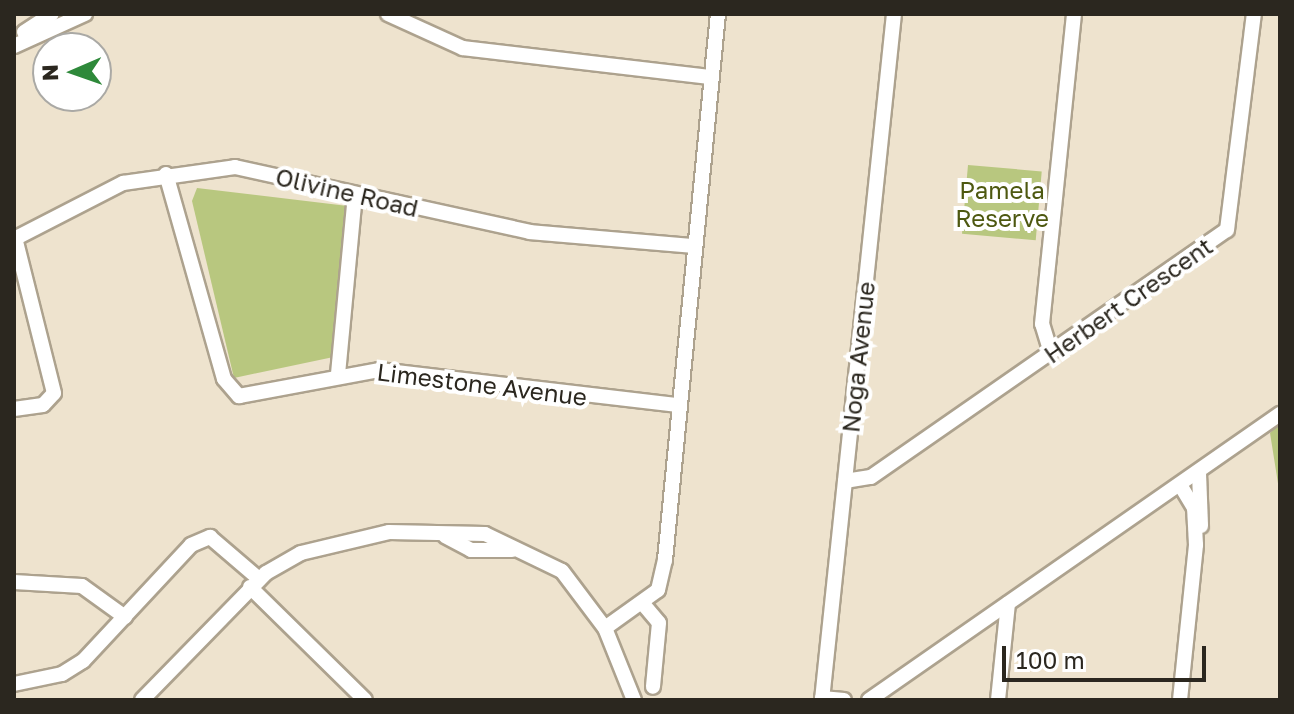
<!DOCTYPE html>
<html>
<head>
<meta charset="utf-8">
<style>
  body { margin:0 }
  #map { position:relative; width:1294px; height:714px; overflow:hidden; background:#eee3ce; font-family:"Golos Text",sans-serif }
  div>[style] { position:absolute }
  .green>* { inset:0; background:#b8c77f; transform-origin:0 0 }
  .roads { filter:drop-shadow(2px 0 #ada28e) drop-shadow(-2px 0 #ada28e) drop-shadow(0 2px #ada28e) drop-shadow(0 -2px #ada28e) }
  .street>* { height:14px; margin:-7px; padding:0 7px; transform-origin:7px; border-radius:7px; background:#fff }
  span { translate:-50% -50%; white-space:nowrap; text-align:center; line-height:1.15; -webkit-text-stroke:8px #fff; paint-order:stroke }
  .park-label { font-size:24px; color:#4d5810 }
  .street-label { font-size:24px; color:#2b271f }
  .frame { position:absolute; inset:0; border:16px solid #2b271f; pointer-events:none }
  .north { position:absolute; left:32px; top:32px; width:80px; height:80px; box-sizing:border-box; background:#fff; border:2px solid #aaa9a5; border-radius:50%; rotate:268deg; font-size:22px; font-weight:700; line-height:32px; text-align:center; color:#2b271f }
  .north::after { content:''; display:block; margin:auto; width:28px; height:36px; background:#2e893a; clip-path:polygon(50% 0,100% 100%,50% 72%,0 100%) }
  .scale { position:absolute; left:1002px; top:646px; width:204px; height:36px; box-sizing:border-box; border:4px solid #2b271f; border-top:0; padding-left:10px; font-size:24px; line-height:28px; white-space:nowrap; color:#2b271f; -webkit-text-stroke:6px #fff; paint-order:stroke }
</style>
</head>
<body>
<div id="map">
  <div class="green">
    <i style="left:968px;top:165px;width:74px;height:69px;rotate:5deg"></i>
    <i style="clip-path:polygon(197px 188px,356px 207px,343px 355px,234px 378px,192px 201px)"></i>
    <i style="clip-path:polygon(1280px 423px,1280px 496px,1270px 433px)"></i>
  </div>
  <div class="roads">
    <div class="street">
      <i style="left:388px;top:14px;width:82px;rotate:24.4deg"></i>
      <i style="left:463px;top:48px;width:250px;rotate:6.7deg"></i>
      <i style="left:24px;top:32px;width:33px;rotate:-33deg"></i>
      <i style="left:14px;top:46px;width:78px;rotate:-24.3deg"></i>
      <i style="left:166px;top:174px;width:213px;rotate:74.2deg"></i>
      <i style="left:224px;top:379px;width:23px;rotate:49deg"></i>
      <i style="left:239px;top:396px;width:142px;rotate:-10.5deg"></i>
      <i style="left:379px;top:370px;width:299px;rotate:6.7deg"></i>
      <i style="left:14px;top:239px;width:123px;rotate:-27.2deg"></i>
      <i style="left:123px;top:183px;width:113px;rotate:-8.1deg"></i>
      <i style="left:235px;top:167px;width:302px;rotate:12.4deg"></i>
      <i style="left:530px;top:232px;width:164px;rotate:4.9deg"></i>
      <i style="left:1051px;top:353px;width:30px;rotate:-107deg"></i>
      <i style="left:1042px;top:324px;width:312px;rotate:-84.1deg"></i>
      <i style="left:338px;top:374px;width:181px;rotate:-84.6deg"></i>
      <i style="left:14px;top:409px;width:29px;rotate:-8deg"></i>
      <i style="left:43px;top:405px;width:16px;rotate:-47deg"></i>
      <i style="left:54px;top:393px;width:160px;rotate:-104.1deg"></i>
      <i style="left:1199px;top:473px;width:53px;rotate:87.8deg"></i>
      <i style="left:845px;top:481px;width:26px;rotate:-9deg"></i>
      <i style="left:871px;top:477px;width:433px;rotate:-34.8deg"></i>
      <i style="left:1227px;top:230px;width:218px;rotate:-82.9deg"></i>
      <i style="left:445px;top:536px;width:30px;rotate:28deg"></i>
      <i style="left:471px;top:550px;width:41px"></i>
      <i style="left:14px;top:582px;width:68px;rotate:3.4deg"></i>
      <i style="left:82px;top:586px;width:53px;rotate:35.8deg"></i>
      <i style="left:250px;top:587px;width:161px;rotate:44.5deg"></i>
      <i style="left:644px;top:605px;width:23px;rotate:50deg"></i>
      <i style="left:659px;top:623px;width:64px;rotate:95.4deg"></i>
      <i style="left:605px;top:628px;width:65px;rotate:-35.6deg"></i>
      <i style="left:658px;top:590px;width:31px;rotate:-77deg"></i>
      <i style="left:665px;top:560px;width:549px;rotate:-84.46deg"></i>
      <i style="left:14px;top:684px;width:49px;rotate:-11.8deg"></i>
      <i style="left:62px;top:674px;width:25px;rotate:-32deg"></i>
      <i style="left:83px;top:661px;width:158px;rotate:-47deg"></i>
      <i style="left:191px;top:545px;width:21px;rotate:-23deg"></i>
      <i style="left:210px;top:537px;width:65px;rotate:40.6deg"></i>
      <i style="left:822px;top:698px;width:22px;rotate:5deg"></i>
      <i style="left:142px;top:700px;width:177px;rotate:-45.7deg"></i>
      <i style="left:266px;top:573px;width:40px;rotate:-29.7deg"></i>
      <i style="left:301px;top:553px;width:90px;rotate:-13.4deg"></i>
      <i style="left:389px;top:532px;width:96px;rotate:1.2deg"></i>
      <i style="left:485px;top:534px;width:85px;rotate:25.7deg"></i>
      <i style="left:562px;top:571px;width:71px;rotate:53deg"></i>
      <i style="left:605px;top:628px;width:78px;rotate:68.1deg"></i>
      <i style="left:822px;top:700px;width:690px;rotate:-84.01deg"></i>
      <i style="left:869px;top:700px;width:501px;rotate:-34.83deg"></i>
      <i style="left:998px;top:700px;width:97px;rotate:-84.1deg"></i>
      <i style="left:1180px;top:700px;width:156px;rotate:-84.1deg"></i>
      <i style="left:1196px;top:545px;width:37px;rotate:-93deg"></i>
      <i style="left:1194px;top:508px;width:26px;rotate:-121deg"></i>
    </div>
  </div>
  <div class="park-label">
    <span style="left:1002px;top:204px">Pamela<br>Reserve</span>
  </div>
  <div class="street-label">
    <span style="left:347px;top:192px;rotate:13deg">Olivine Road</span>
    <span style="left:1128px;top:300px;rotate:-35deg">Herbert Crescent</span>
    <span style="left:858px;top:357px;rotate:-84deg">Noga Avenue</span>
    <span style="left:482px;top:384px;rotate:7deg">Limestone Avenue</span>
  </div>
  <div class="frame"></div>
  <div class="north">N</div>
  <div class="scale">100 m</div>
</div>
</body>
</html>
